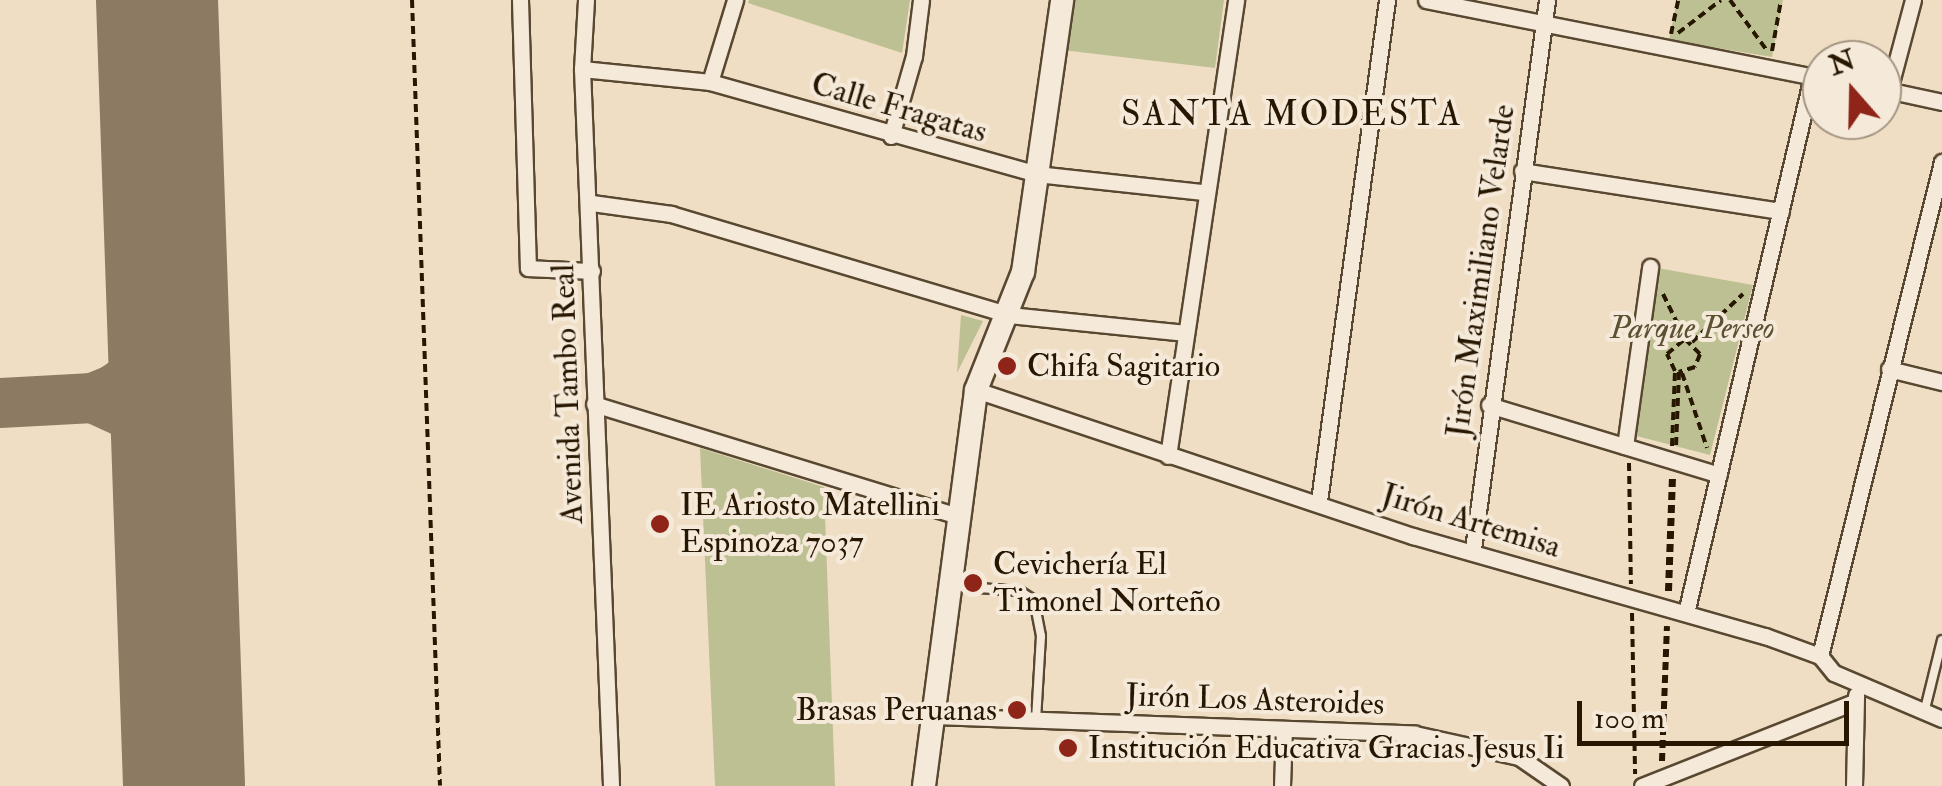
<!DOCTYPE html>
<html>
<head>
<meta charset="utf-8">
<style>
  body { margin:0 }
  #map { position:relative; width:1942px; height:786px; overflow:hidden; background:#f0dec4; font-family:"IM FELL Double Pica",serif }
  div>[style] { position:absolute }
  .green>* { inset:0; background:#bdc092 }
  .taxiway>* { height:50px; margin:-25px; padding:0 25px; transform-origin:25px; border-radius:25px; background:#8c7a62 }
  .runway>* { height:122px; margin:-61px; padding:0 61px; transform-origin:61px; border-radius:61px; background:#8c7a62 }
  .path>* { height:4px; margin-top:-2px; transform-origin:0; background:repeating-linear-gradient(90deg,#271600 0 8px,transparent 0 13px) }
  .roads { filter:drop-shadow(2px 0 #594831) drop-shadow(-2px 0 #594831) drop-shadow(0 2px #594831) drop-shadow(0 -2px #594831) }
  .lane>* { height:8px; margin:-4px; padding:0 4px; transform-origin:4px; border-radius:4px; background:#f5ead9 }
  .street>* { height:15px; margin:-7.5px; padding:0 7.5px; transform-origin:7.5px; border-radius:7.5px; background:#f5ead9 }
  .secondary>* { height:22px; margin:-11px; padding:0 11px; transform-origin:11px; border-radius:11px; background:#f5ead9 }
  .dots>* { width:28px; height:28px; translate:-50% -50%; box-sizing:border-box; border:5px solid #f5ead9; border-radius:50% }
  span { translate:-50% -50%; white-space:nowrap; text-align:center; line-height:1.15; -webkit-text-stroke:8px #f5ead9; paint-order:stroke }
  .street-label { font-size:32px; color:#271600 }
  .park-label { font-size:32px; color:#5c5233; font-style:italic }
  .poi-label { font-size:32px; color:#271600 }
  .left { translate:0 -50%; text-align:left }
  .right { translate:-100% -50%; text-align:right }
  .neighbourhood-label { font-size:35px; color:#271600; letter-spacing:2.5px }
  .north { position:absolute; left:1802px; top:40px; width:100px; height:100px; box-sizing:border-box; background:#f5ead9; border:2px solid #a39582; border-radius:50%; rotate:340deg; font-size:28px; font-weight:700; line-height:40px; text-align:center; color:#271600 }
  .north::after { content:''; display:block; margin:auto; width:35px; height:45px; background:#8f2418; clip-path:polygon(50% 0,100% 100%,50% 72%,0 100%) }
  .scale { position:absolute; left:1577px; top:701px; width:272px; height:45px; box-sizing:border-box; border:5px solid #271600; border-top:0; padding-left:12px; font-size:30px; line-height:35px; white-space:nowrap; color:#271600; -webkit-text-stroke:8px #f5ead9; paint-order:stroke }
</style>
</head>
<body>
<div id="map">
  <div class="green">
    <i style="clip-path:polygon(749px 0,910px 0,902px 53px,748px 3px)"></i>
    <i style="clip-path:polygon(1068px 0,1224px 0,1215px 68px,1062px 50px)"></i>
    <i style="clip-path:polygon(1677px 0,1783px 0,1772px 57px,1669px 40px)"></i>
    <i style="clip-path:polygon(1652px 267px,1753px 285px,1710px 455px,1625px 433px)"></i>
    <i style="clip-path:polygon(961px 315px,983px 321px,957px 373px)"></i>
    <i style="clip-path:polygon(700px 448px,824px 487px,835px 786px,715px 786px)"></i>
  </div>
  <div class="taxiway">
    <i style="left:93px;top:398px;width:53px;rotate:24.6deg"></i>
    <i style="left:141px;top:420px;width:66px;rotate:61.9deg"></i>
    <i style="left:0;top:403px;width:93px;rotate:-3.1deg"></i>
    <i style="left:93px;top:398px;width:22px;rotate:-22deg"></i>
    <i style="left:113px;top:390px;width:40px;rotate:-34.9deg"></i>
    <i style="left:146px;top:367px;width:37px;rotate:-55deg"></i>
  </div>
  <div class="runway">
    <i style="left:157px;top:0;width:786px;rotate:88.03deg"></i>
  </div>
  <div class="path">
    <i style="left:412px;top:0;width:786px;rotate:87.96deg"></i>
    <i style="left:1730px;top:0;width:64px;rotate:53.8deg"></i>
    <i style="left:1678px;top:33px;width:54px;rotate:-37.5deg"></i>
    <i style="left:1671px;top:34px;width:35px;rotate:-78deg"></i>
    <i style="left:1772px;top:51px;width:52px;rotate:-80deg"></i>
    <i style="left:1663px;top:294px;width:50px;rotate:63.9deg"></i>
    <i style="left:1692px;top:342px;width:70px;rotate:-43.3deg"></i>
    <i style="left:1682px;top:373px;width:79px;rotate:71.6deg"></i>
    <i style="left:1672px;top:446px;width:75px;rotate:-87.7deg"></i>
    <i style="left:1675px;top:371px;width:19px;rotate:-115deg"></i>
    <i style="left:1667px;top:354px;width:23px;rotate:-40deg"></i>
    <i style="left:1685px;top:339px;width:21px;rotate:45deg"></i>
    <i style="left:1700px;top:354px;width:14px;rotate:111deg"></i>
    <i style="left:1695px;top:367px;width:17px;rotate:163deg"></i>
    <i style="left:1679px;top:372px;width:75px;rotate:92.3deg"></i>
    <i style="left:1629px;top:463px;width:121px;rotate:89.1deg"></i>
    <i style="left:1667px;top:591px;width:115px;rotate:-88deg"></i>
    <i style="left:1670px;top:591px;width:115px;rotate:-88deg"></i>
    <i style="left:1632px;top:613px;width:161px;rotate:88.9deg"></i>
    <i style="left:1661px;top:761px;width:135px;rotate:-87.9deg"></i>
    <i style="left:1663px;top:761px;width:135px;rotate:-87.9deg"></i>
  </div>
  <div class="roads">
    <div class="lane">
      <i style="left:952px;top:586px;width:68px;rotate:4.2deg"></i>
      <i style="left:1020px;top:591px;width:17px;rotate:33deg"></i>
      <i style="left:1034px;top:600px;width:37px;rotate:79deg"></i>
      <i style="left:1041px;top:636px;width:83px;rotate:93.4deg"></i>
      <i style="left:1924px;top:713px;width:75px;rotate:-76.1deg"></i>
    </div>
    <div class="street">
      <i style="left:520px;top:0;width:268px;rotate:88.3deg"></i>
      <i style="left:528px;top:268px;width:64px;rotate:2.7deg"></i>
      <i style="left:586px;top:0;width:69px;rotate:93.3deg"></i>
      <i style="left:582px;top:69px;width:718px;rotate:87.68deg"></i>
      <i style="left:1426px;top:0;width:402px;rotate:11.2deg"></i>
      <i style="left:582px;top:69px;width:129px;rotate:5.8deg"></i>
      <i style="left:710px;top:82px;width:340px;rotate:15.7deg"></i>
      <i style="left:1037px;top:174px;width:167px;rotate:6.2deg"></i>
      <i style="left:710px;top:82px;width:86px;rotate:-73deg"></i>
      <i style="left:1882px;top:89px;width:61px;rotate:12.2deg"></i>
      <i style="left:1889px;top:90px;width:93px;rotate:-75.1deg"></i>
      <i style="left:891px;top:136px;width:83px;rotate:-74deg"></i>
      <i style="left:914px;top:56px;width:56px;rotate:-82.9deg"></i>
      <i style="left:1522px;top:171px;width:262px;rotate:8.8deg"></i>
      <i style="left:592px;top:203px;width:80px;rotate:7.9deg"></i>
      <i style="left:671px;top:214px;width:353px;rotate:16.6deg"></i>
      <i style="left:1009px;top:315px;width:178px;rotate:5.8deg"></i>
      <i style="left:1889px;top:369px;width:55px;rotate:13.8deg"></i>
      <i style="left:976px;top:390px;width:461px;rotate:18.5deg"></i>
      <i style="left:1413px;top:536px;width:366px;rotate:15.9deg"></i>
      <i style="left:1765px;top:636px;width:59px;rotate:20deg"></i>
      <i style="left:1820px;top:656px;width:22px;rotate:51deg"></i>
      <i style="left:1834px;top:673px;width:117px;rotate:23.1deg"></i>
      <i style="left:594px;top:404px;width:378px;rotate:17.1deg"></i>
      <i style="left:1489px;top:405px;width:240px;rotate:16.9deg"></i>
      <i style="left:1625px;top:446px;width:181px;rotate:-82deg"></i>
      <i style="left:1168px;top:456px;width:461px;rotate:-81.5deg"></i>
      <i style="left:1319px;top:501px;width:506px;rotate:-82.27deg"></i>
      <i style="left:1473px;top:549px;width:554px;rotate:-82.32deg"></i>
      <i style="left:1686px;top:613px;width:551px;rotate:-76.77deg"></i>
      <i style="left:1820px;top:656px;width:509px;rotate:-76.13deg"></i>
      <i style="left:935px;top:716px;width:480px;rotate:2.1deg"></i>
      <i style="left:1415px;top:734px;width:107px;rotate:12.5deg"></i>
      <i style="left:1519px;top:757px;width:51px;rotate:34.6deg"></i>
      <i style="left:1282px;top:786px;width:57px;rotate:-88deg"></i>
      <i style="left:1642px;top:786px;width:226px;rotate:-21.6deg"></i>
      <i style="left:1854px;top:786px;width:91px;rotate:-88.7deg"></i>
    </div>
    <div class="secondary">
      <i style="left:924px;top:786px;width:399px;rotate:-82.5deg"></i>
      <i style="left:976px;top:390px;width:127px;rotate:-68.3deg"></i>
      <i style="left:1023px;top:272px;width:275px;rotate:-81.8deg"></i>
    </div>
  </div>
  <div class="dots">
    <i style="left:1007px;top:366px;background:#8f2418"></i>
    <i style="left:660px;top:524px;background:#8f2418"></i>
    <i style="left:973px;top:583px;background:#8f2418"></i>
    <i style="left:1017px;top:710px;background:#8f2418"></i>
    <i style="left:1068px;top:748px;background:#8f2418"></i>
  </div>
  <div class="street-label">
    <span style="left:899px;top:108px;rotate:16deg">Calle Fragatas</span>
    <span style="left:1481px;top:271px;rotate:-82deg">Jirón Maximiliano Velarde</span>
    <span style="left:568px;top:394px;rotate:-92deg">Avenida Tambo Real</span>
    <span style="left:1471px;top:521px;rotate:17deg">Jirón Artemisa</span>
    <span style="left:1255px;top:700px;rotate:2deg">Jirón Los Asteroides</span>
  </div>
  <div class="park-label">
    <span style="left:1692px;top:328px">Parque Perseo</span>
  </div>
  <div class="poi-label">
    <span class="left" style="left:1027px;top:366px">Chifa Sagitario</span>
    <span class="left" style="left:680px;top:524px">IE Ariosto Matellini<br>Espinoza 7037</span>
    <span class="left" style="left:993px;top:583px">Cevichería El<br>Timonel Norteño</span>
    <span class="right" style="left:997px;top:710px">Brasas Peruanas</span>
    <span class="left" style="left:1088px;top:748px">Institución Educativa Gracias Jesus Ii</span>
  </div>
  <div class="neighbourhood-label">
    <span style="left:1292px;top:114px">SANTA MODESTA</span>
  </div>
  <div class="north">N</div>
  <div class="scale">100 m</div>
</div>
</body>
</html>
